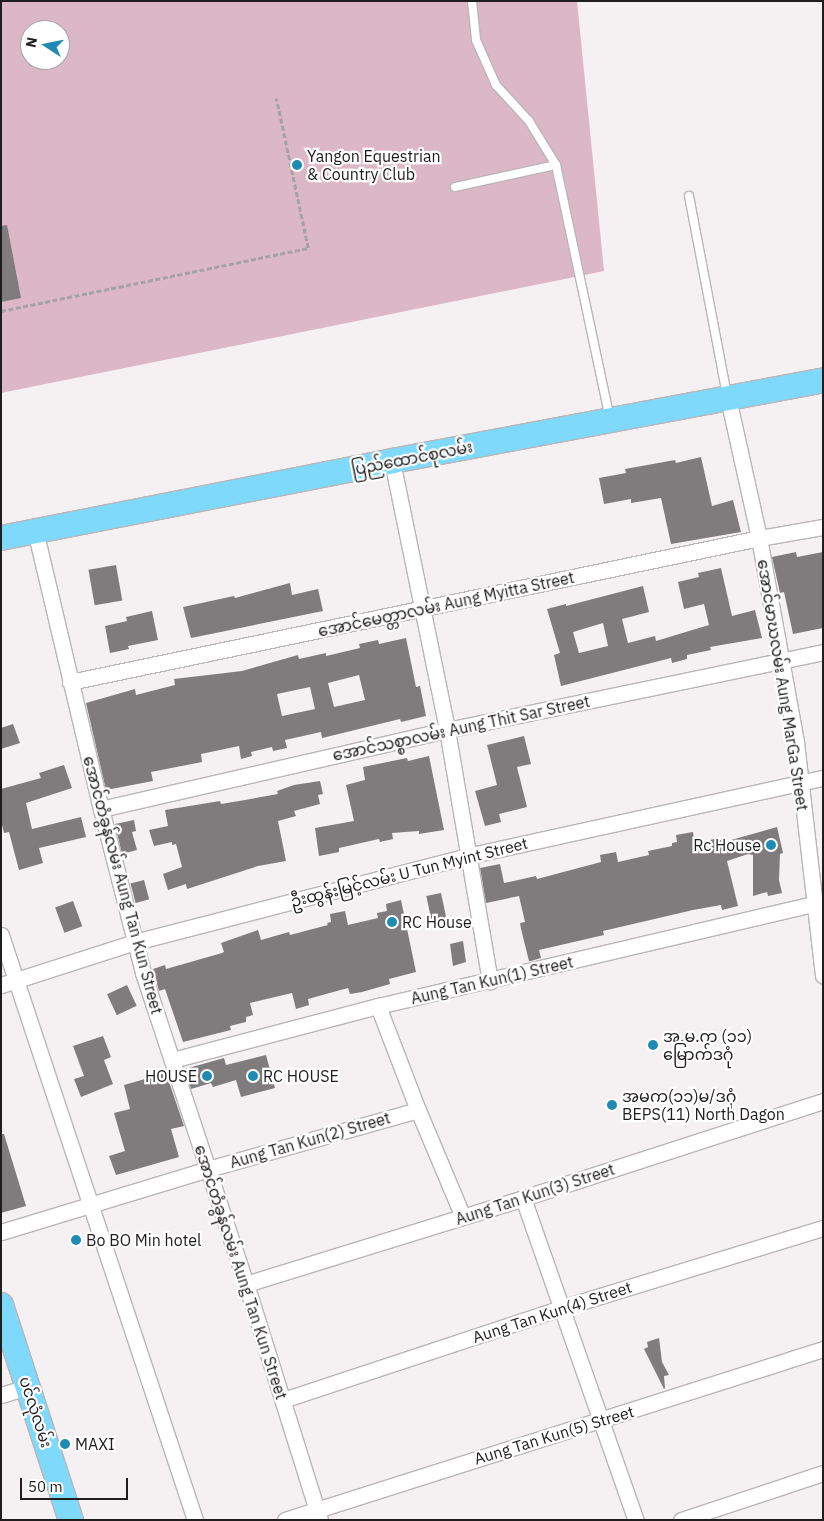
<!DOCTYPE html>
<html>
<head>
<meta charset="utf-8">
<style>
  body { margin:0 }
  #map { position:relative; width:824px; height:1521px; overflow:hidden; background:#f5f0f2; font-family:"IBM Plex Sans","Noto Sans Myanmar",sans-serif }
  div>[style] { position:absolute }
  .green>* { inset:0; background:#dcb8c6 }
  .building>* { inset:0; background:#807b7d; transform-origin:0 0 }
  .path>* { height:2.5px; margin-top:-1.25px; transform-origin:0; background:repeating-linear-gradient(90deg,#a6a2a4 0 5px,transparent 0 7.5px) }
  .roads { filter:drop-shadow(1px 0 #bab5b7) drop-shadow(-1px 0 #bab5b7) drop-shadow(0 1px #bab5b7) drop-shadow(0 -1px #bab5b7) }
  .service>* { height:8px; margin:-4px; padding:0 4px; transform-origin:4px; border-radius:4px; background:#fff }
  .minor>* { height:15px; margin:-7.5px; padding:0 7.5px; transform-origin:7.5px; border-radius:7.5px; background:#fff }
  .primary>* { height:24px; margin:-12px; padding:0 12px; transform-origin:12px; border-radius:12px; background:#7fd9fa }
  .dots>* { width:14px; height:14px; translate:-50% -50%; box-sizing:border-box; border:2px solid #fff; border-radius:50% }
  span { translate:-50% -50%; white-space:nowrap; text-align:center; line-height:1.15; -webkit-text-stroke:4.5px #fff; paint-order:stroke }
  .poi-label { font-size:16px; color:#1f1d1e }
  .left { translate:0 -50%; text-align:left }
  .right { translate:-100% -50%; text-align:right }
  .street-label { font-size:16px; color:#1f1d1e }
  .frame { position:absolute; inset:0; border:2px solid #1f1d1e; pointer-events:none }
  .north { position:absolute; left:20px; top:20px; width:50px; height:50px; box-sizing:border-box; background:#fff; border:1px solid #a5a5a5; border-radius:50%; rotate:281deg; font-size:14px; font-weight:700; line-height:20px; text-align:center; color:#1f1d1e }
  .north::after { content:''; display:block; margin:auto; width:18px; height:22px; background:#208bb2; clip-path:polygon(50% 0,100% 100%,50% 72%,0 100%) }
  .scale { position:absolute; left:20px; top:1478px; width:108px; height:22px; box-sizing:border-box; border:2px solid #1f1d1e; border-top:0; padding-left:6px; font-size:15px; line-height:18px; white-space:nowrap; color:#1f1d1e; -webkit-text-stroke:4px #fff; paint-order:stroke }
</style>
</head>
<body>
<div id="map">
  <div class="green">
    <i style="clip-path:polygon(evenodd,1px 1px,577px 1px,604px 271px,1px 393px,1px 1px,30px 30px,60px 30px,60px 60px,30px 60px,30px 30px)"></i>
  </div>
  <div class="building">
    <i style="clip-path:polygon(7px 225px,21px 298px,1px 302px,1px 226px)"></i>
    <i style="clip-path:polygon(701px 457px,712px 506px,733px 500px,741px 532px,671px 544px,661px 498px,631px 503px,631px 499px,604px 504px,599px 478px,626px 473px,625px 469px,675px 460px,676px 463px)"></i>
    <i style="clip-path:polygon(796px 552px,797px 557px,823px 552px,823px 628px,793px 634px,784px 592px,780px 593px,772px 557px)"></i>
    <i style="left:116px;top:565px;width:36px;height:28px;rotate:80deg"></i>
    <i style="clip-path:polygon(evenodd,721px 568px,732px 616px,755px 610px,762px 638px,710px 647px,711px 650px,687px 655px,687px 659px,672px 663px,671px 658px,561px 686px,554px 655px,560px 653px,547px 609px,566px 604px,566px 606px,643px 586px,649px 612px,622px 619px,628px 643px,655px 636px,656px 641px,709px 625px,704px 604px,684px 609px,678px 582px,699px 577px,698px 573px,721px 568px,603px 623px,608px 646px,579px 653px,573px 632px,603px 623px)"></i>
    <i style="clip-path:polygon(290px 583px,292px 595px,318px 589px,323px 611px,191px 638px,183px 607px,234px 596px,235px 598px)"></i>
    <i style="clip-path:polygon(152px 611px,158px 640px,128px 646px,129px 649px,110px 653px,105px 626px,127px 621px,126px 617px)"></i>
    <i style="clip-path:polygon(evenodd,406px 638px,416px 687px,420px 686px,426px 716px,401px 722px,400px 719px,322px 738px,321px 732px,285px 740px,287px 748px,273px 751px,272px 747px,251px 752px,252px 756px,241px 759px,239px 746px,201px 754px,202px 762px,151px 772px,153px 781px,106px 790px,86px 703px,135px 689px,136px 695px,175px 685px,174px 679px,242px 671px,298px 655px,299px 659px,326px 653px,326px 656px,360px 648px,359px 644px,378px 640px,379px 644px,406px 638px,359px 675px,365px 700px,334px 707px,328px 683px,359px 675px,406px 638px,310px 687px,315px 709px,282px 716px,277px 694px,310px 687px)"></i>
    <i style="clip-path:polygon(13px 724px,20px 743px,1px 749px,1px 728px)"></i>
    <i style="clip-path:polygon(524px 736px,531px 764px,517px 767px,527px 807px,499px 814px,501px 822px,485px 826px,475px 791px,497px 785px,487px 745px)"></i>
    <i style="clip-path:polygon(429px 756px,444px 830px,419px 834px,419px 831px,392px 833px,393px 839px,380px 842px,379px 839px,339px 848px,339px 852px,319px 856px,315px 828px,354px 821px,346px 785px,365px 780px,363px 767px,407px 758px,408px 761px)"></i>
    <i style="clip-path:polygon(64px 765px,72px 788px,26px 803px,32px 829px,81px 817px,86px 837px,39px 848px,43px 863px,19px 870px,9px 832px,4px 833px,1px 821px,1px 789px,41px 778px,39px 773px)"></i>
    <i style="clip-path:polygon(320px 781px,323px 794px,318px 795px,320px 804px,294px 811px,296px 816px,278px 821px,286px 861px,258px 866px,187px 889px,186px 884px,168px 890px,163px 874px,182px 867px,176px 844px,172px 845px,172px 842px,154px 846px,149px 830px,168px 826px,165px 810px,220px 801px,221px 804px,245px 800px,278px 794px,277px 791px,294px 785px)"></i>
    <i style="clip-path:polygon(134px 820px,136px 831px,132px 832px,137px 850px,122px 854px,115px 824px)"></i>
    <i style="clip-path:polygon(777px 827px,783px 853px,780px 854px,779px 880px,782px 893px,768px 896px,767px 892px,753px 896px,753px 855px,748px 854px,727px 861px,738px 906px,722px 910px,721px 905px,693px 910px,603px 931px,604px 935px,539px 950px,541px 958px,531px 961px,529px 961px,521px 929px,520px 923px,525px 922px,519px 896px,486px 903px,480px 868px,500px 864px,504px 883px,536px 876px,537px 879px,601px 862px,600px 855px,616px 852px,618px 862px,649px 855px,648px 851px,672px 846px,672px 843px,677px 842px,676px 835px,693px 832px,695px 845px,717px 838px,718px 841px,723px 839px,724px 842px)"></i>
    <i style="left:144px;top:880px;width:20px;height:14px;rotate:75deg"></i>
    <i style="left:441px;top:893px;width:34px;height:15px;rotate:78deg"></i>
    <i style="clip-path:polygon(401px 900px,416px 972px,389px 979px,390px 984px,362px 992px,350px 994px,348px 988px,308px 999px,309px 1005px,296px 1009px,292px 993px,250px 1003px,253px 1015px,246px 1017px,246px 1022px,230px 1026px,231px 1030px,183px 1042px,165px 989px,159px 991px,153px 969px,165px 965px,166px 969px,222px 953px,224px 952px,221px 943px,258px 930px,261px 940px,289px 932px,290px 935px,328px 925px,327px 923px,331px 922px,330px 914px,345px 911px,348px 925px,378px 918px,377px 913px,387px 911px,386px 904px)"></i>
    <i style="left:73px;top:901px;width:27px;height:19px;rotate:70deg"></i>
    <i style="clip-path:polygon(463px 941px,466px 962px,453px 966px,450px 944px)"></i>
    <i style="left:127px;top:985px;width:23px;height:22px;rotate:65deg"></i>
    <i style="clip-path:polygon(103px 1036px,111px 1057px,104px 1060px,113px 1084px,81px 1097px,74px 1079px,84px 1076px,73px 1046px)"></i>
    <i style="clip-path:polygon(266px 1055px,275px 1088px,241px 1097px,236px 1080px,213px 1087px,211px 1083px,191px 1089px,185px 1069px,224px 1058px,226px 1065px)"></i>
    <i style="clip-path:polygon(166px 1073px,184px 1126px,171px 1129px,179px 1157px,116px 1175px,109px 1156px,125px 1151px,114px 1113px,130px 1109px,124px 1085px)"></i>
    <i style="clip-path:polygon(1px 1134px,4px 1134px,26px 1206px,1px 1213px)"></i>
    <i style="clip-path:polygon(659px 1338px,662px 1362px,669px 1375px,664px 1376px,665px 1388px,664px 1389px,644px 1349px,648px 1347px,647px 1342px)"></i>
  </div>
  <div class="path">
    <i style="left:1px;top:311px;width:313px;rotate:-11.6deg"></i>
    <i style="left:308px;top:248px;width:153px;rotate:-102deg"></i>
  </div>
  <div class="roads">
    <div class="service">
      <i style="left:472px;top:1px;width:39px;rotate:84deg"></i>
      <i style="left:476px;top:40px;width:49px;rotate:66deg"></i>
      <i style="left:496px;top:85px;width:49px;rotate:47.5deg"></i>
      <i style="left:529px;top:121px;width:52px;rotate:58.5deg"></i>
      <i style="left:556px;top:165px;width:259px;rotate:78deg"></i>
      <i style="left:455px;top:187px;width:103px;rotate:-12.3deg"></i>
      <i style="left:689px;top:196px;width:204px;rotate:79.2deg"></i>
    </div>
    <div class="minor">
      <i style="left:728px;top:398px;width:143px;rotate:77.5deg"></i>
      <i style="left:759px;top:538px;width:207px;rotate:79.7deg"></i>
      <i style="left:796px;top:742px;width:235px;rotate:83.4deg"></i>
      <i style="left:392px;top:461px;width:275px;rotate:78.4deg"></i>
      <i style="left:447px;top:730px;width:255px;rotate:80.3deg"></i>
      <i style="left:35px;top:530px;width:287px;rotate:76.7deg"></i>
      <i style="left:101px;top:809px;width:169px;rotate:75.6deg"></i>
      <i style="left:143px;top:973px;width:328px;rotate:71.7deg"></i>
      <i style="left:246px;top:1284px;width:247px;rotate:72.6deg"></i>
      <i style="left:70px;top:682px;width:704px;rotate:-11.8deg"></i>
      <i style="left:759px;top:538px;width:65px;rotate:-9.8deg"></i>
      <i style="left:101px;top:809px;width:355px;rotate:-12.9deg"></i>
      <i style="left:447px;top:730px;width:384px;rotate:-11.7deg"></i>
      <i style="left:1px;top:935px;width:616px;rotate:71.65deg"></i>
      <i style="left:1px;top:985px;width:141px;rotate:-17.8deg"></i>
      <i style="left:135px;top:942px;width:343px;rotate:-14.5deg"></i>
      <i style="left:467px;top:856px;width:364px;rotate:-12.4deg"></i>
      <i style="left:378px;top:1006px;width:111px;rotate:69deg"></i>
      <i style="left:418px;top:1110px;width:116px;rotate:67.2deg"></i>
      <i style="left:172px;top:1060px;width:213px;rotate:-14.7deg"></i>
      <i style="left:378px;top:1006px;width:448px;rotate:-13.2deg"></i>
      <i style="left:523px;top:1198px;width:341px;rotate:70.7deg"></i>
      <i style="left:1px;top:1232px;width:216px;rotate:-16.9deg"></i>
      <i style="left:208px;top:1169px;width:218px;rotate:-15.7deg"></i>
      <i style="left:246px;top:1284px;width:290px;rotate:-17.2deg"></i>
      <i style="left:523px;top:1198px;width:315px;rotate:-17.9deg"></i>
      <i style="left:1px;top:1395px;width:28px;rotate:-17deg"></i>
      <i style="left:283px;top:1400px;width:293px;rotate:-18.3deg"></i>
      <i style="left:561px;top:1308px;width:274px;rotate:-17deg"></i>
      <i style="left:285px;top:1520px;width:565px;rotate:-17.63deg"></i>
      <i style="left:681px;top:1520px;width:150px;rotate:-18.3deg"></i>
    </div>
    <div class="primary">
      <i style="left:1px;top:538px;width:399px;rotate:-11.1deg"></i>
      <i style="left:392px;top:461px;width:439px;rotate:-10.6deg"></i>
      <i style="left:1px;top:1305px;width:226px;rotate:72deg"></i>
    </div>
  </div>
  <div class="dots">
    <i style="left:297px;top:165px;background:#208bb2"></i>
    <i style="left:771px;top:845px;background:#208bb2"></i>
    <i style="left:392px;top:922px;background:#208bb2"></i>
    <i style="left:653px;top:1045px;background:#208bb2"></i>
    <i style="left:207px;top:1076px;background:#208bb2"></i>
    <i style="left:253px;top:1076px;background:#208bb2"></i>
    <i style="left:612px;top:1105px;background:#208bb2"></i>
    <i style="left:76px;top:1240px;background:#208bb2"></i>
    <i style="left:65px;top:1444px;background:#208bb2"></i>
  </div>
  <div class="poi-label">
    <span class="left" style="left:307px;top:165px">Yangon Equestrian<br>&amp; Country Club</span>
    <span class="right" style="left:761px;top:845px">Rc House</span>
    <span class="left" style="left:402px;top:922px">RC House</span>
    <span class="left" style="left:663px;top:1045px">အ.မ.က (၁၁)<br>မြောက်ဒဂုံ</span>
    <span class="right" style="left:197px;top:1076px">HOUSE</span>
    <span class="left" style="left:263px;top:1076px">RC HOUSE</span>
    <span class="left" style="left:622px;top:1105px">အမက(၁၁)မ/ဒဂုံ<br>BEPS(11) North Dagon</span>
    <span class="left" style="left:86px;top:1240px">Bo BO Min hotel</span>
    <span class="left" style="left:75px;top:1444px">MAXI</span>
  </div>
  <div class="street-label">
    <span style="left:412px;top:458px;rotate:-11deg">ပြည်ထောင်စုလမ်း</span>
    <span style="left:446px;top:604px;rotate:-12deg">အောင်မေတ္တာလမ်း Aung Myitta Street</span>
    <span style="left:783px;top:685px;rotate:81deg">အောင်မာဃလမ်း Aung MarGa Street</span>
    <span style="left:461px;top:728px;rotate:-12deg">အောင်သစ္စာလမ်း Aung Thit Sar Street</span>
    <span style="left:409px;top:872px;rotate:-14deg">ဦးထွန်းမြင့်လမ်း U Tun Myint Street</span>
    <span style="left:123px;top:885px;rotate:75deg">အောင်တံခွန်လမ်း Aung Tan Kun Street</span>
    <span style="left:492px;top:980px;rotate:-13deg">Aung Tan Kun(1) Street</span>
    <span style="left:310px;top:1140px;rotate:-16deg">Aung Tan Kun(2) Street</span>
    <span style="left:535px;top:1194px;rotate:-18deg">Aung Tan Kun(3) Street</span>
    <span style="left:241px;top:1272px;rotate:72deg">အောင်တံခွန်လမ်း Aung Tan Kun Street</span>
    <span style="left:552px;top:1312px;rotate:-18deg">Aung Tan Kun(4) Street</span>
    <span style="left:36px;top:1412px;rotate:72deg">ပင်လုံလမ်း</span>
    <span style="left:554px;top:1435px;rotate:-17deg">Aung Tan Kun(5) Street</span>
  </div>
  <div class="frame"></div>
  <div class="north">N</div>
  <div class="scale">50 m</div>
</div>
</body>
</html>
